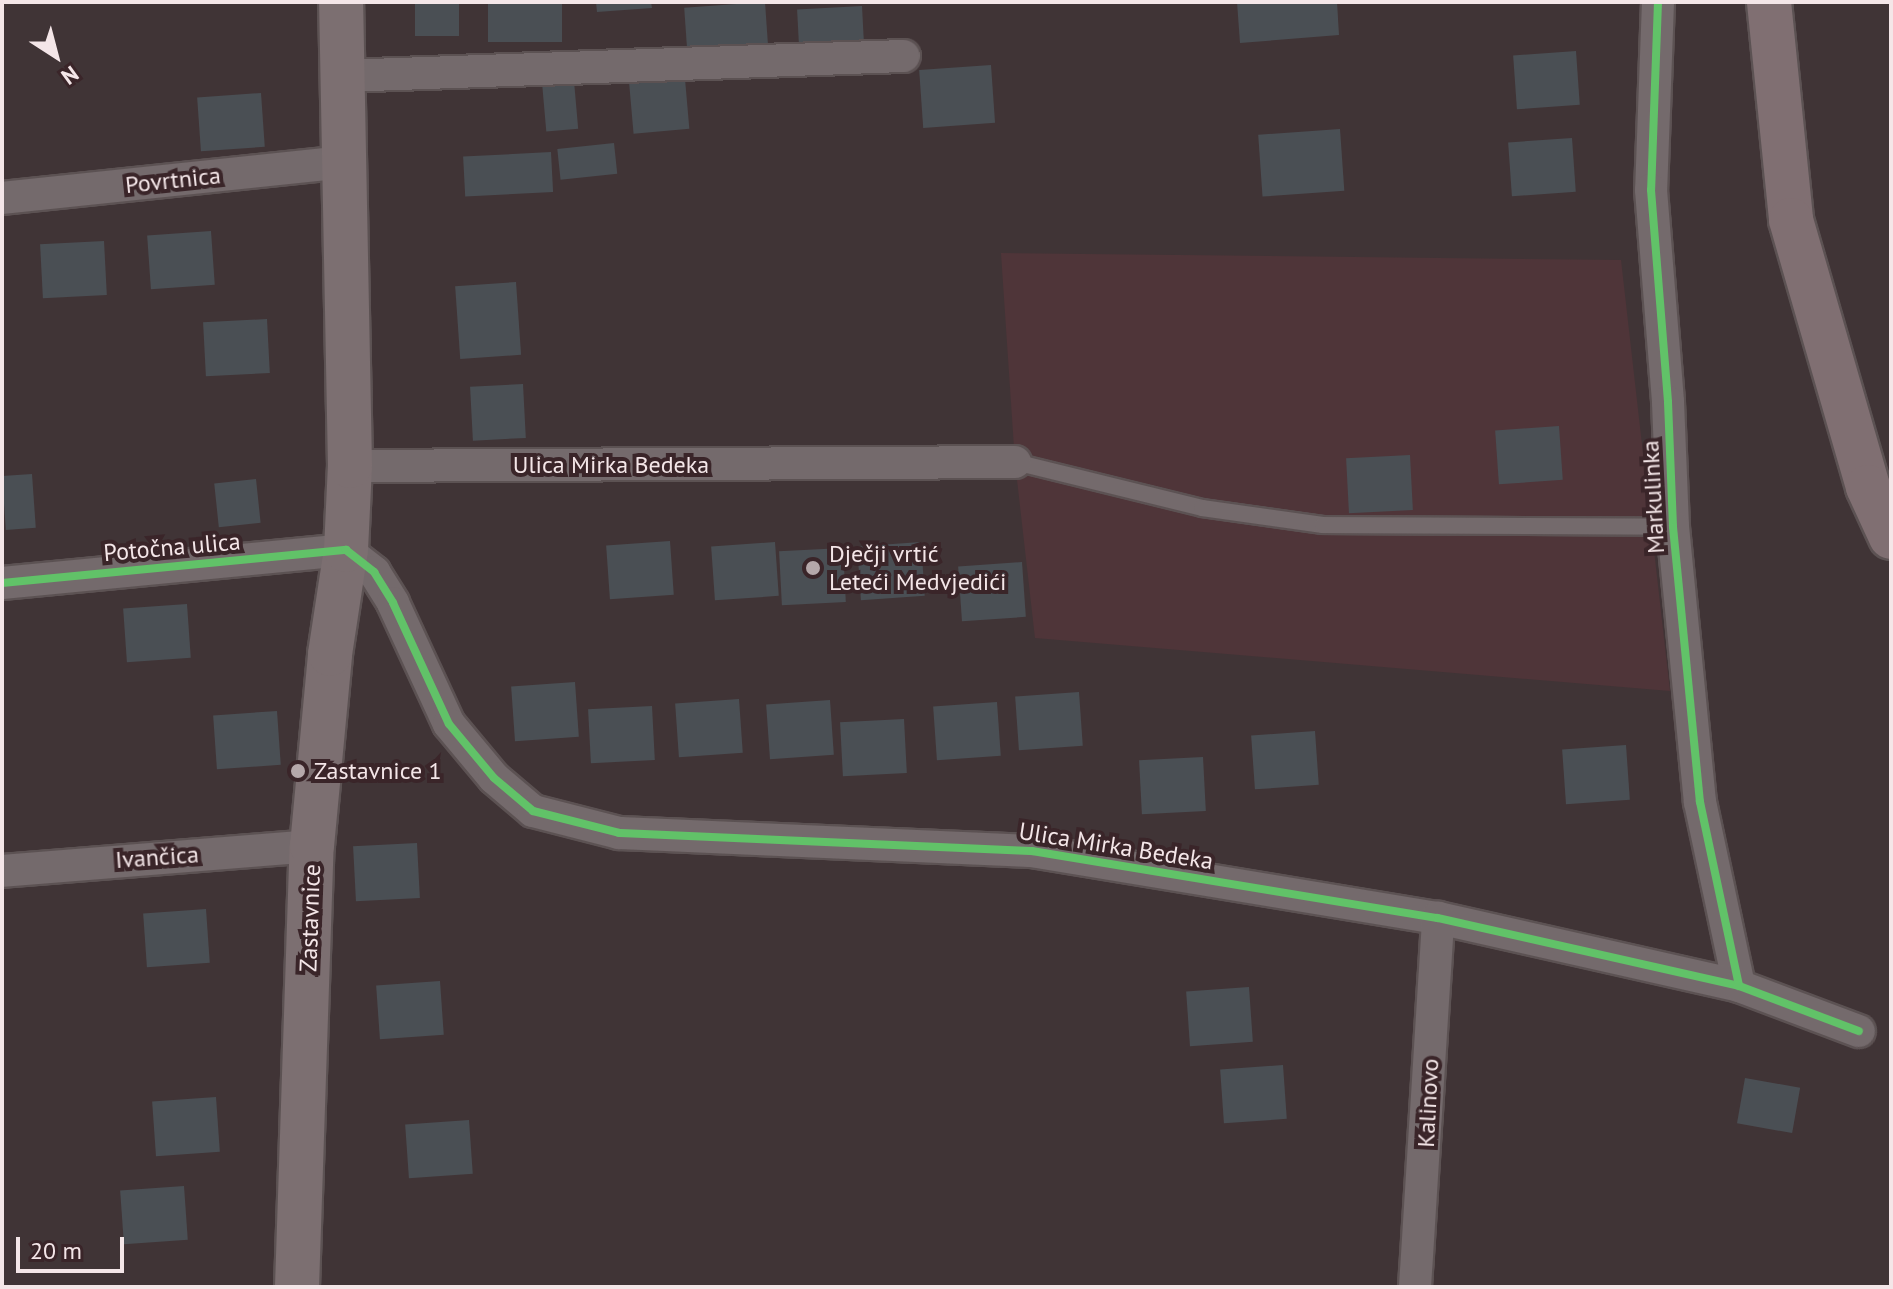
<!DOCTYPE html>
<html>
<head>
<meta charset="utf-8">
<style>
  body { margin:0 }
  #map { position:relative; width:1893px; height:1289px; overflow:hidden; background:#403436; font-family:"PT Sans",sans-serif }
  div>[style] { position:absolute }
  .built>* { inset:0; background:#4f3539 }
  .building>* { inset:0; background:#4a4f54; transform-origin:0 0 }
  .roads { filter:drop-shadow(2px 0 #5c5253) drop-shadow(-2px 0 #5c5253) drop-shadow(0 2px #5c5253) drop-shadow(0 -2px #5c5253) }
  .service>* { height:16px; margin:-8px; padding:0 8px; transform-origin:8px; border-radius:8px; background:#746a6c }
  .minor>* { height:32px; margin:-16px; padding:0 16px; transform-origin:16px; border-radius:16px; background:#746a6c }
  .secondary>* { height:44px; margin:-22px; padding:0 22px; transform-origin:22px; border-radius:22px; background:#7c6f71 }
  .motorway>* { height:44px; margin:-22px; padding:0 22px; transform-origin:22px; border-radius:22px; background:#806f72 }
  .cycleway>* { height:8px; margin:-4px; padding:0 4px; transform-origin:4px; border-radius:4px; background:#61c268 }
  .dots>* { width:22px; height:22px; translate:-50% -50%; box-sizing:border-box; border:4px solid #3a2529; border-radius:50% }
  span { translate:-50% -50%; white-space:nowrap; text-align:center; line-height:1.15; -webkit-text-stroke:8px #3a2529; paint-order:stroke }
  .street-label { font-size:24px; color:#f4e6e8 }
  .poi-label { font-size:24px; color:#f4e6e8 }
  .left { translate:0 -50%; text-align:left }
  .frame { position:absolute; inset:0; border:4px solid #f4e6e8; pointer-events:none }
  .north { position:absolute; left:16px; top:16px; width:80px; height:80px; -webkit-text-stroke:6px #3a2529; paint-order:stroke; rotate:144deg; font-size:22px; font-weight:700; line-height:32px; text-align:center; color:#f4e6e8 }
  .north::after { content:''; display:block; margin:auto; width:28px; height:36px; background:#f4e6e8; clip-path:polygon(50% 0,100% 100%,50% 72%,0 100%) }
  .scale { position:absolute; left:16px; top:1237px; width:108px; height:36px; box-sizing:border-box; border:4px solid #f4e6e8; border-top:0; padding-left:10px; font-size:24px; line-height:28px; white-space:nowrap; color:#f4e6e8; -webkit-text-stroke:6px #3a2529; paint-order:stroke }
</style>
</head>
<body>
<div id="map">
  <div class="built">
    <i style="clip-path:polygon(1001px 253px,1621px 260px,1670px 691px,1035px 638px,1015px 462px)"></i>
  </div>
  <div class="building">
    <i style="left:415px;top:2px;width:44px;height:34px"></i>
    <i style="left:488px;top:2px;width:74px;height:40px"></i>
    <i style="clip-path:polygon(596px 2px,651px 2px,652px 8px,597px 12px)"></i>
    <i style="left:765px;top:2px;width:42px;height:81px;rotate:86deg"></i>
    <i style="clip-path:polygon(1237px 2px,1337px 2px,1339px 35px,1240px 43px)"></i>
    <i style="left:862px;top:6px;width:37px;height:65px;rotate:87deg"></i>
    <i style="left:1576px;top:51px;width:54px;height:63px;rotate:86deg"></i>
    <i style="left:991px;top:65px;width:58px;height:72px;rotate:86deg"></i>
    <i style="left:685px;top:79px;width:50px;height:56px;rotate:85deg"></i>
    <i style="left:574px;top:81px;width:48px;height:32px;rotate:85deg"></i>
    <i style="left:261px;top:93px;width:54px;height:64px;rotate:86deg"></i>
    <i style="left:1340px;top:129px;width:62px;height:82px;rotate:86deg"></i>
    <i style="left:1572px;top:138px;width:54px;height:64px;rotate:86deg"></i>
    <i style="left:614px;top:143px;width:31px;height:57px;rotate:84deg"></i>
    <i style="left:551px;top:152px;width:40px;height:88px;rotate:87deg"></i>
    <i style="left:211px;top:231px;width:54px;height:64px;rotate:86deg"></i>
    <i style="left:104px;top:241px;width:54px;height:64px;rotate:87deg"></i>
    <i style="left:516px;top:282px;width:73px;height:61px;rotate:86deg"></i>
    <i style="left:267px;top:319px;width:54px;height:64px;rotate:87deg"></i>
    <i style="left:523px;top:384px;width:54px;height:53px;rotate:87deg"></i>
    <i style="left:1559px;top:426px;width:54px;height:64px;rotate:86deg"></i>
    <i style="left:1410px;top:455px;width:55px;height:64px;rotate:87deg"></i>
    <i style="left:32px;top:474px;width:54px;height:30px;rotate:86deg"></i>
    <i style="left:256px;top:479px;width:44px;height:42px;rotate:84deg"></i>
    <i style="left:670px;top:541px;width:54px;height:64px;rotate:86deg"></i>
    <i style="left:775px;top:542px;width:54px;height:64px;rotate:86deg"></i>
    <i style="left:921px;top:542px;width:54px;height:64px;rotate:86deg"></i>
    <i style="left:843px;top:548px;width:54px;height:64px;rotate:87deg"></i>
    <i style="left:1022px;top:562px;width:55px;height:64px;rotate:86deg"></i>
    <i style="left:187px;top:604px;width:54px;height:64px;rotate:86deg"></i>
    <i style="left:575px;top:682px;width:55px;height:64px;rotate:86deg"></i>
    <i style="left:1079px;top:692px;width:54px;height:64px;rotate:86deg"></i>
    <i style="left:739px;top:699px;width:54px;height:64px;rotate:86deg"></i>
    <i style="left:830px;top:700px;width:55px;height:64px;rotate:86deg"></i>
    <i style="left:997px;top:702px;width:54px;height:64px;rotate:86deg"></i>
    <i style="left:652px;top:706px;width:54px;height:64px;rotate:87deg"></i>
    <i style="left:277px;top:711px;width:54px;height:64px;rotate:86deg"></i>
    <i style="left:904px;top:719px;width:54px;height:64px;rotate:87deg"></i>
    <i style="left:1315px;top:731px;width:54px;height:64px;rotate:86deg"></i>
    <i style="left:1626px;top:745px;width:55px;height:64px;rotate:86deg"></i>
    <i style="left:1203px;top:757px;width:54px;height:64px;rotate:87deg"></i>
    <i style="left:417px;top:843px;width:55px;height:64px;rotate:87deg"></i>
    <i style="left:206px;top:909px;width:54px;height:63px;rotate:86deg"></i>
    <i style="left:440px;top:981px;width:54px;height:64px;rotate:86deg"></i>
    <i style="left:1249px;top:987px;width:55px;height:63px;rotate:86deg"></i>
    <i style="left:1283px;top:1065px;width:54px;height:63px;rotate:86deg"></i>
    <i style="left:1745px;top:1078px;width:56px;height:46px;rotate:10deg"></i>
    <i style="left:216px;top:1097px;width:55px;height:64px;rotate:86deg"></i>
    <i style="left:469px;top:1120px;width:54px;height:64px;rotate:86deg"></i>
    <i style="left:184px;top:1186px;width:54px;height:64px;rotate:86deg"></i>
  </div>
  <div class="roads">
    <div class="service">
      <i style="left:1015px;top:462px;width:193px;rotate:13.8deg"></i>
      <i style="left:1202px;top:508px;width:122px;rotate:8deg"></i>
      <i style="left:1323px;top:525px;width:350px;rotate:0.3deg"></i>
    </div>
    <div class="minor">
      <i style="left:1658px;top:2px;width:188px;rotate:92.1deg"></i>
      <i style="left:1651px;top:190px;width:213px;rotate:85.4deg"></i>
      <i style="left:1668px;top:402px;width:125px;rotate:87.7deg"></i>
      <i style="left:1673px;top:527px;width:276px;rotate:84.4deg"></i>
      <i style="left:1700px;top:802px;width:188px;rotate:78deg"></i>
      <i style="left:342px;top:76px;width:562px;rotate:-2.04deg"></i>
      <i style="left:2px;top:198px;width:343px;rotate:-6deg"></i>
      <i style="left:350px;top:466px;width:665px;rotate:-0.34deg"></i>
      <i style="left:2px;top:583px;width:346px;rotate:-5.5deg"></i>
      <i style="left:346px;top:550px;width:36px;rotate:38deg"></i>
      <i style="left:374px;top:572px;width:36px;rotate:58deg"></i>
      <i style="left:393px;top:603px;width:133px;rotate:65.2deg"></i>
      <i style="left:449px;top:724px;width:70px;rotate:50.2deg"></i>
      <i style="left:494px;top:778px;width:51px;rotate:40.2deg"></i>
      <i style="left:533px;top:811px;width:89px;rotate:14.3deg"></i>
      <i style="left:619px;top:833px;width:413px;rotate:2.5deg"></i>
      <i style="left:1032px;top:851px;width:411px;rotate:9.4deg"></i>
      <i style="left:1438px;top:918px;width:309px;rotate:12.7deg"></i>
      <i style="left:1739px;top:986px;width:128px;rotate:20.6deg"></i>
      <i style="left:2px;top:871px;width:311px;rotate:-4.6deg"></i>
      <i style="left:1415px;top:1287px;width:370px;rotate:-86.4deg"></i>
    </div>
    <div class="secondary">
      <i style="left:297px;top:1287px;width:441px;rotate:-88.1deg"></i>
      <i style="left:312px;top:846px;width:193px;rotate:-84.6deg"></i>
      <i style="left:330px;top:654px;width:105px;rotate:-81.3deg"></i>
      <i style="left:346px;top:550px;width:84px;rotate:-87.3deg"></i>
      <i style="left:350px;top:466px;width:464px;rotate:-91.1deg"></i>
    </div>
    <div class="motorway">
      <i style="left:1769px;top:2px;width:219px;rotate:84.2deg"></i>
      <i style="left:1791px;top:220px;width:278px;rotate:73.9deg"></i>
      <i style="left:1868px;top:487px;width:55px;rotate:65.3deg"></i>
    </div>
  </div>
  <div class="cycleway">
    <i style="left:1658px;top:2px;width:188px;rotate:92.1deg"></i>
    <i style="left:1651px;top:190px;width:213px;rotate:85.4deg"></i>
    <i style="left:1668px;top:402px;width:125px;rotate:87.7deg"></i>
    <i style="left:1673px;top:527px;width:276px;rotate:84.4deg"></i>
    <i style="left:1700px;top:802px;width:188px;rotate:78deg"></i>
    <i style="left:2px;top:583px;width:346px;rotate:-5.5deg"></i>
    <i style="left:346px;top:550px;width:36px;rotate:38deg"></i>
    <i style="left:374px;top:572px;width:36px;rotate:58deg"></i>
    <i style="left:393px;top:603px;width:133px;rotate:65.2deg"></i>
    <i style="left:449px;top:724px;width:70px;rotate:50.2deg"></i>
    <i style="left:494px;top:778px;width:51px;rotate:40.2deg"></i>
    <i style="left:533px;top:811px;width:89px;rotate:14.3deg"></i>
    <i style="left:619px;top:833px;width:413px;rotate:2.5deg"></i>
    <i style="left:1032px;top:851px;width:411px;rotate:9.4deg"></i>
    <i style="left:1438px;top:918px;width:309px;rotate:12.7deg"></i>
    <i style="left:1739px;top:986px;width:128px;rotate:20.6deg"></i>
  </div>
  <div class="dots">
    <i style="left:813px;top:568px;background:#b5a8aa"></i>
    <i style="left:298px;top:771px;background:#b5a8aa"></i>
  </div>
  <div class="street-label">
    <span style="left:173px;top:180px;rotate:-6deg">Povrtnica</span>
    <span style="left:611px;top:465px">Ulica Mirka Bedeka</span>
    <span style="left:1653px;top:497px;rotate:-93deg">Markulinka</span>
    <span style="left:172px;top:547px;rotate:-5deg">Potočna ulica</span>
    <span style="left:1116px;top:846px;rotate:9deg">Ulica Mirka Bedeka</span>
    <span style="left:157px;top:857px;rotate:-4deg">Ivančica</span>
    <span style="left:310px;top:918px;rotate:-88deg">Zastavnice</span>
    <span style="left:1428px;top:1103px;rotate:-87deg">Kalinovo</span>
  </div>
  <div class="poi-label">
    <span class="left" style="left:829px;top:568px">Dječji vrtić<br>Leteći Medvjedići</span>
    <span class="left" style="left:314px;top:771px">Zastavnice 1</span>
  </div>
  <div class="frame"></div>
  <div class="north">N</div>
  <div class="scale">20 m</div>
</div>
</body>
</html>
